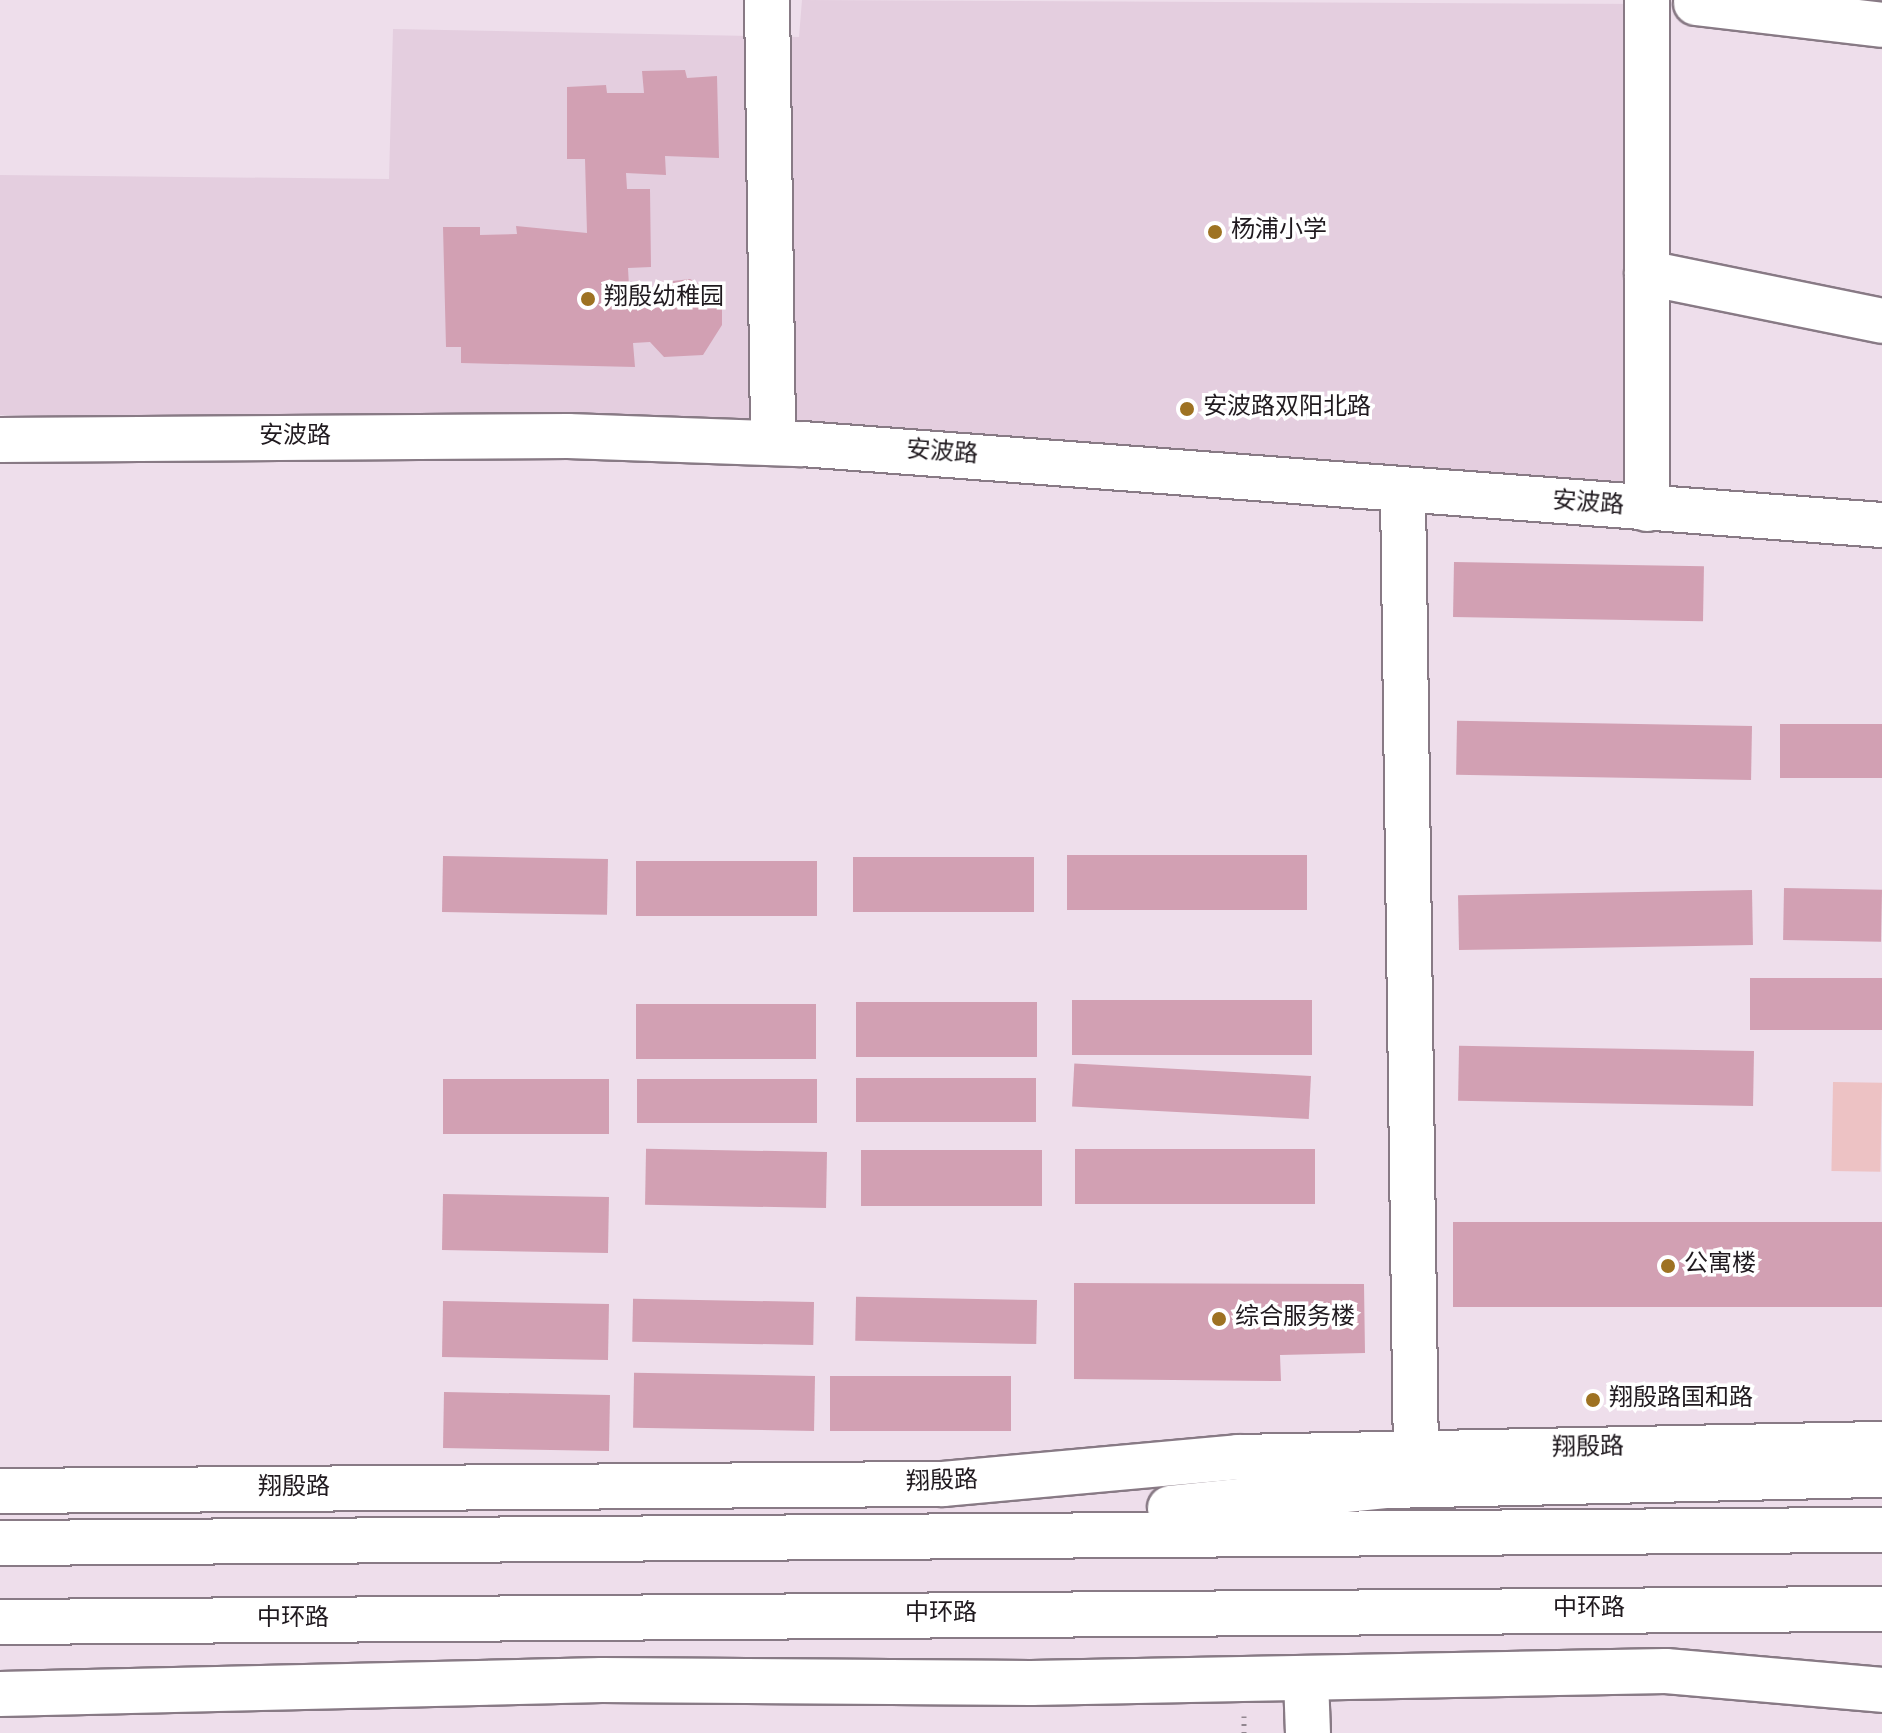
<!DOCTYPE html>
<html>
<head>
<meta charset="utf-8">
<style>
  body { margin:0 }
  #map { position:relative; width:1882px; height:1733px; overflow:hidden; background:#eedeeb; font-family:Overpass,"Noto Sans SC",sans-serif }
  div>[style] { position:absolute }
  .built>* { inset:0; background:#e4cedf }
  .green>* { inset:0; background:#edc2c4; transform-origin:0 0 }
  .building>* { inset:0; background:#d2a0b3; transform-origin:0 0 }
  .path>* { height:5px; margin-top:-2.5px; transform-origin:0; background:repeating-linear-gradient(90deg,#91868f 0 2px,transparent 0 8px) }
  .roads { filter:drop-shadow(2px 0 #887a85) drop-shadow(-2px 0 #887a85) drop-shadow(0 2px #887a85) drop-shadow(0 -2px #887a85) }
  .minor>* { height:44px; margin:-22px; padding:0 22px; transform-origin:22px; border-radius:22px; background:#fff }
  .major>* { height:44px; margin:-22px; padding:0 22px; transform-origin:22px; border-radius:22px; background:#fff }
  .highway>* { height:44px; margin:-22px; padding:0 22px; transform-origin:22px; border-radius:22px; background:#fff }
  .dots>* { width:22px; height:22px; translate:-50% -50%; box-sizing:border-box; border:4px solid #fff; border-radius:50% }
  span { translate:-50% -50%; white-space:nowrap; text-align:center; line-height:1.15; -webkit-text-stroke:7px #fff; paint-order:stroke }
  .poi-label { font-size:24px; color:#201a1f }
  .left { translate:0 -50%; text-align:left }
  .street-label { font-size:24px; color:#201a1f }
</style>
</head>
<body>
<div id="map">
  <div class="built">
    <i style="clip-path:polygon(802px 0,1646px 4px,1634px 488px,388px 419px,0 415px,0 175px,389px 179px,393px 29px,799px 37px)"></i>
  </div>
  <div class="green">
    <i style="left:1833px;top:1082px;width:49px;height:89px;rotate:1deg"></i>
  </div>
  <div class="building">
    <i style="clip-path:polygon(685px 70px,687px 78px,717px 76px,719px 158px,665px 156px,666px 175px,626px 173px,627px 189px,650px 189px,651px 267px,628px 268px,630px 305px,649px 302px,673px 281px,690px 279px,709px 289px,722px 308px,722px 325px,703px 355px,664px 357px,650px 342px,633px 343px,635px 367px,461px 363px,461px 347px,446px 347px,443px 227px,480px 227px,480px 235px,517px 234px,516px 226px,587px 233px,585px 159px,567px 159px,567px 87px,606px 85px,607px 93px,644px 93px,642px 71px)"></i>
    <i style="left:1454px;top:562px;width:250px;height:55px;rotate:1deg"></i>
    <i style="left:1882px;top:724px;width:54px;height:102px;rotate:90deg"></i>
    <i style="left:1752px;top:726px;width:54px;height:295px;rotate:91deg"></i>
    <i style="left:1067px;top:855px;width:240px;height:55px"></i>
    <i style="left:443px;top:856px;width:165px;height:56px;rotate:1deg"></i>
    <i style="left:1034px;top:857px;width:55px;height:181px;rotate:90deg"></i>
    <i style="left:817px;top:861px;width:55px;height:181px;rotate:90deg"></i>
    <i style="left:1784px;top:888px;width:98px;height:52px;rotate:1deg"></i>
    <i style="left:1752px;top:890px;width:55px;height:294px;rotate:89deg"></i>
    <i style="left:1750px;top:978px;width:132px;height:52px"></i>
    <i style="left:1072px;top:1000px;width:240px;height:55px"></i>
    <i style="left:1037px;top:1002px;width:55px;height:181px;rotate:90deg"></i>
    <i style="left:816px;top:1004px;width:55px;height:180px;rotate:90deg"></i>
    <i style="left:1754px;top:1051px;width:55px;height:295px;rotate:91deg"></i>
    <i style="left:1311px;top:1076px;width:43px;height:237px;rotate:93deg"></i>
    <i style="left:1036px;top:1078px;width:44px;height:180px;rotate:90deg"></i>
    <i style="left:443px;top:1079px;width:166px;height:55px"></i>
    <i style="left:817px;top:1079px;width:44px;height:180px;rotate:90deg"></i>
    <i style="left:1075px;top:1149px;width:240px;height:55px"></i>
    <i style="left:1042px;top:1150px;width:56px;height:181px;rotate:90deg"></i>
    <i style="left:827px;top:1152px;width:56px;height:181px;rotate:91deg"></i>
    <i style="left:443px;top:1194px;width:166px;height:56px;rotate:1deg"></i>
    <i style="left:1882px;top:1222px;width:85px;height:429px;rotate:90deg"></i>
    <i style="clip-path:polygon(1074px 1283px,1364px 1284px,1365px 1353px,1280px 1355px,1281px 1381px,1074px 1379px)"></i>
    <i style="left:1037px;top:1300px;width:44px;height:181px;rotate:91deg"></i>
    <i style="left:443px;top:1301px;width:166px;height:56px;rotate:1deg"></i>
    <i style="left:814px;top:1302px;width:43px;height:181px;rotate:91deg"></i>
    <i style="left:815px;top:1376px;width:55px;height:181px;rotate:91deg"></i>
    <i style="left:1011px;top:1376px;width:55px;height:181px;rotate:90deg"></i>
    <i style="left:444px;top:1392px;width:166px;height:56px;rotate:1deg"></i>
  </div>
  <div class="path">
    <i style="left:1244px;top:1733px;width:17px;rotate:-90deg"></i>
  </div>
  <div class="roads">
    <div class="minor">
      <i style="left:767px;top:0;width:443px;rotate:89.2deg"></i>
      <i style="left:1647px;top:0;width:509px;rotate:90deg"></i>
      <i style="left:1696px;top:3px;width:187px;rotate:6.7deg"></i>
      <i style="left:1647px;top:273px;width:240px;rotate:11.5deg"></i>
      <i style="left:0;top:440px;width:568px;rotate:-0.4deg"></i>
      <i style="left:568px;top:436px;width:234px;rotate:2deg"></i>
      <i style="left:802px;top:444px;width:1083px;rotate:4.29deg"></i>
      <i style="left:1403px;top:492px;width:962px;rotate:89.23deg"></i>
      <i style="left:1306px;top:1679px;width:54px;rotate:87.9deg"></i>
    </div>
    <div class="major">
      <i style="left:0;top:1491px;width:943px;rotate:-0.43deg"></i>
      <i style="left:943px;top:1484px;width:296px;rotate:-5.2deg"></i>
      <i style="left:1238px;top:1457px;width:644px;rotate:-1.16deg"></i>
      <i style="left:0;top:1694px;width:602px;rotate:-1.33deg"></i>
      <i style="left:602px;top:1680px;width:429px;rotate:0.4deg"></i>
      <i style="left:1031px;top:1683px;width:635px;rotate:-1.08deg"></i>
      <i style="left:1666px;top:1671px;width:217px;rotate:5deg"></i>
    </div>
    <div class="highway">
      <i style="left:1170px;top:1508px;width:219px;rotate:-5.8deg"></i>
      <i style="left:1388px;top:1486px;width:494px;rotate:-1.3deg"></i>
      <i style="left:0;top:1543px;width:1882px;rotate:-0.4deg"></i>
      <i style="left:0;top:1622px;width:1882px;rotate:-0.4deg"></i>
    </div>
  </div>
  <div class="dots">
    <i style="left:1215px;top:232px;background:#9e7222"></i>
    <i style="left:588px;top:299px;background:#9e7222"></i>
    <i style="left:1187px;top:409px;background:#9e7222"></i>
    <i style="left:1668px;top:1266px;background:#9e7222"></i>
    <i style="left:1219px;top:1319px;background:#9e7222"></i>
    <i style="left:1593px;top:1400px;background:#9e7222"></i>
  </div>
  <div class="poi-label">
    <span class="left" style="left:1231px;top:232px">杨浦小学</span>
    <span class="left" style="left:604px;top:299px">翔殷幼稚园</span>
    <span class="left" style="left:1203px;top:409px">安波路双阳北路</span>
    <span class="left" style="left:1684px;top:1266px">公寓楼</span>
    <span class="left" style="left:1235px;top:1319px">综合服务楼</span>
    <span class="left" style="left:1609px;top:1400px">翔殷路国和路</span>
  </div>
  <div class="street-label">
    <span style="left:295px;top:438px">安波路</span>
    <span style="left:942px;top:454px;rotate:4deg">安波路</span>
    <span style="left:1588px;top:505px;rotate:4deg">安波路</span>
    <span style="left:1588px;top:1449px;rotate:-1deg">翔殷路</span>
    <span style="left:942px;top:1483px;rotate:-2deg">翔殷路</span>
    <span style="left:294px;top:1489px">翔殷路</span>
    <span style="left:1589px;top:1610px">中环路</span>
    <span style="left:941px;top:1615px">中环路</span>
    <span style="left:293px;top:1620px">中环路</span>
  </div>
</div>
</body>
</html>
